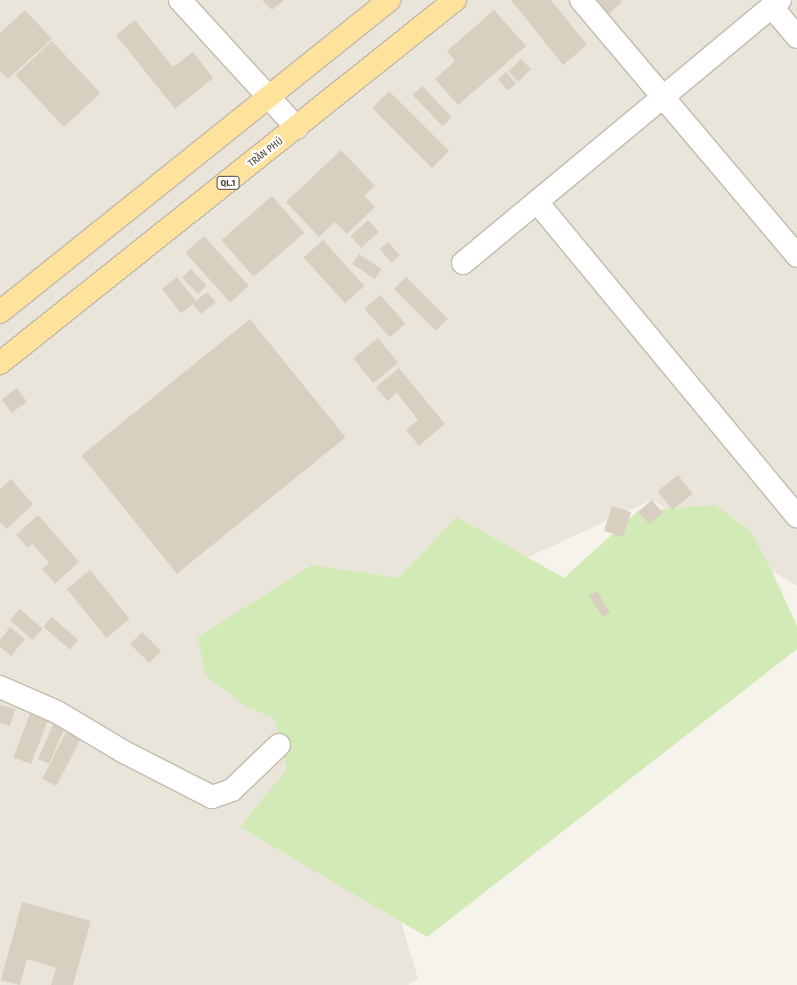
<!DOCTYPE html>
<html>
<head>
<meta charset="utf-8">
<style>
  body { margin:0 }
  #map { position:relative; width:797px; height:985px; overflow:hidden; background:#f6f3ec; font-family:"Fira Sans Condensed",sans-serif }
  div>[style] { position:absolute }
  .residential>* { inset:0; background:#eae5da }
  .green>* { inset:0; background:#d2eab5 }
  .building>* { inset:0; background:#d8cfc1; transform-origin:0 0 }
  .roads { filter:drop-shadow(1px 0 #c2bbae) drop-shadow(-1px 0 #c2bbae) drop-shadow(0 1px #c2bbae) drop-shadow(0 -1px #c2bbae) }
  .minor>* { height:22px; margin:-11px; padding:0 11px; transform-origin:11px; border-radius:11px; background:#fff }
  .primary>* { height:22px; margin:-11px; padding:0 11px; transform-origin:11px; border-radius:11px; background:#ffe39c }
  span { translate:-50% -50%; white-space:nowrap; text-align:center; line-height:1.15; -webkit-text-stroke:4px #fff; paint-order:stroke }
  .shield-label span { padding:1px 3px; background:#fff; border:1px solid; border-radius:3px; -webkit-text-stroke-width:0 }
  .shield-label { font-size:9px; color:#4b4439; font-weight:700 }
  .street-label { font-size:10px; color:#4b4439 }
</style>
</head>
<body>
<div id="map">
  <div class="residential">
    <i style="clip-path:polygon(0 0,797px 0,797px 586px,652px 500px,321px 653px,418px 979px,408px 985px,0 985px)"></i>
  </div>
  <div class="green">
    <i style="clip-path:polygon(715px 505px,749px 530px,771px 569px,797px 626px,797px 649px,427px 937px,240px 827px,287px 769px,274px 718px,247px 707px,205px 675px,198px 637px,312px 565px,398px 578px,457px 517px,564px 578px,638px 511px)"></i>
  </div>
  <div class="building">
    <i style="clip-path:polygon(262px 0,284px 0,272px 10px)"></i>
    <i style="clip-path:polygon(511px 0,551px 0,587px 45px,563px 65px)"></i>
    <i style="clip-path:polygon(590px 0,620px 0,622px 2px,605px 17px)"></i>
    <i style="clip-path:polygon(25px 10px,52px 39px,8px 79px,0 71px,0 33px)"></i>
    <i style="clip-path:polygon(494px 10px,526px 46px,458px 105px,435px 79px,455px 61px,447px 51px)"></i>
    <i style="clip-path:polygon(135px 20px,173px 67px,193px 52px,213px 78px,175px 109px,116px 35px)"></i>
    <i style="left:52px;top:41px;width:71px;height:50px;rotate:47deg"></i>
    <i style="left:521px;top:59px;width:14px;height:18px;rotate:45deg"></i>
    <i style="left:506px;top:72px;width:15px;height:11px;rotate:48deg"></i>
    <i style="left:422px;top:86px;width:43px;height:13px;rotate:46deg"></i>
    <i style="left:389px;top:91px;width:85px;height:24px;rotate:45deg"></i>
    <i style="clip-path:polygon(341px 150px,375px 186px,364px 196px,375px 207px,347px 234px,335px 222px,319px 237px,286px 202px)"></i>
    <i style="left:272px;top:196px;width:49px;height:67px;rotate:49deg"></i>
    <i style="left:368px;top:220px;width:16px;height:24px;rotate:47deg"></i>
    <i style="left:204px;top:236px;width:67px;height:25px;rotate:48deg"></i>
    <i style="left:323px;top:240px;width:62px;height:26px;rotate:48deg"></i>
    <i style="left:388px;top:242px;width:18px;height:11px;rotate:49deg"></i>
    <i style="left:359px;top:254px;width:27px;height:12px;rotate:34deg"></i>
    <i style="left:191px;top:269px;width:23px;height:12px;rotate:47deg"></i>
    <i style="clip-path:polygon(177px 277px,196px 301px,207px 292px,216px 302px,201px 314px,193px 304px,181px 313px,162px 289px)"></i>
    <i style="left:406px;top:277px;width:59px;height:17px;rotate:45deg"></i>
    <i style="left:380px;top:295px;width:38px;height:21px;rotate:48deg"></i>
    <i style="left:250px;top:319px;width:152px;height:217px;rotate:51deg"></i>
    <i style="left:378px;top:338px;width:32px;height:32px;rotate:51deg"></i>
    <i style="clip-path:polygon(399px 368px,445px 424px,419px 446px,406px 430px,418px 420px,397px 393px,387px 401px,376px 387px)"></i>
    <i style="left:17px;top:388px;width:17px;height:19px;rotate:54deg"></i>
    <i style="left:678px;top:475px;width:24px;height:26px;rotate:52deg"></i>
    <i style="clip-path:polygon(11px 479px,33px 504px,7px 529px,0 522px,0 489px)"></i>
    <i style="left:652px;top:500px;width:17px;height:18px;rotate:50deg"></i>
    <i style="left:612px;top:506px;width:20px;height:26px;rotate:18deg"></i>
    <i style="clip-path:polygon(38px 515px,79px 562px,55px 584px,42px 569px,49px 563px,33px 544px,28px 548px,16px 535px)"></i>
    <i style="left:90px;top:570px;width:63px;height:30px;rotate:51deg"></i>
    <i style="clip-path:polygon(597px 591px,610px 613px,603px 617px,589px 596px)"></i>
    <i style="left:20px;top:609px;width:30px;height:15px;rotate:41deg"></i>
    <i style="left:52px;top:617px;width:35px;height:13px;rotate:41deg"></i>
    <i style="clip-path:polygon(10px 627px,25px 639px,11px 656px,0 647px,0 640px)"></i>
    <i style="left:142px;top:632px;width:27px;height:17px;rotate:45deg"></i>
    <i style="clip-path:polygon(0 705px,15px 709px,10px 726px,0 723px)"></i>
    <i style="left:33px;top:706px;width:19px;height:55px;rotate:21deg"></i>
    <i style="left:57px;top:716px;width:12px;height:47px;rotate:24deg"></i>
    <i style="left:68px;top:728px;width:16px;height:57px;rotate:27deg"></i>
    <i style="clip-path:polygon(22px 902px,91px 921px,73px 985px,51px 985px,56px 968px,27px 959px,20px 985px,1px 980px)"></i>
  </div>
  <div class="roads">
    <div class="minor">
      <i style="left:180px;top:0;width:173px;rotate:47.6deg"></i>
      <i style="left:581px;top:0;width:335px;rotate:49.8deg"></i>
      <i style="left:772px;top:7px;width:39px;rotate:50deg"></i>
      <i style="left:537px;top:202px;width:408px;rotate:50.4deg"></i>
      <i style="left:463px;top:263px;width:412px;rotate:-39.7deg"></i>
      <i style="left:0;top:687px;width:62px;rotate:23.7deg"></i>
      <i style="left:57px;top:712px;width:78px;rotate:30.8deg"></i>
      <i style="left:124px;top:752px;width:99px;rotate:27.1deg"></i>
      <i style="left:212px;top:797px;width:21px;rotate:-19deg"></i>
      <i style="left:232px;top:790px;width:65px;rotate:-43.8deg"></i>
    </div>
    <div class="primary">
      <i style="left:0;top:312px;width:499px;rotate:-38.7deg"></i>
      <i style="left:0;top:363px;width:582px;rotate:-38.58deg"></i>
    </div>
  </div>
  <div class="shield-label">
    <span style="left:228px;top:183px">QL.1</span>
  </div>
  <div class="street-label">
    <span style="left:266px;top:153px;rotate:-38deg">TRẦN PHÚ</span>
  </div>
</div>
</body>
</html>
